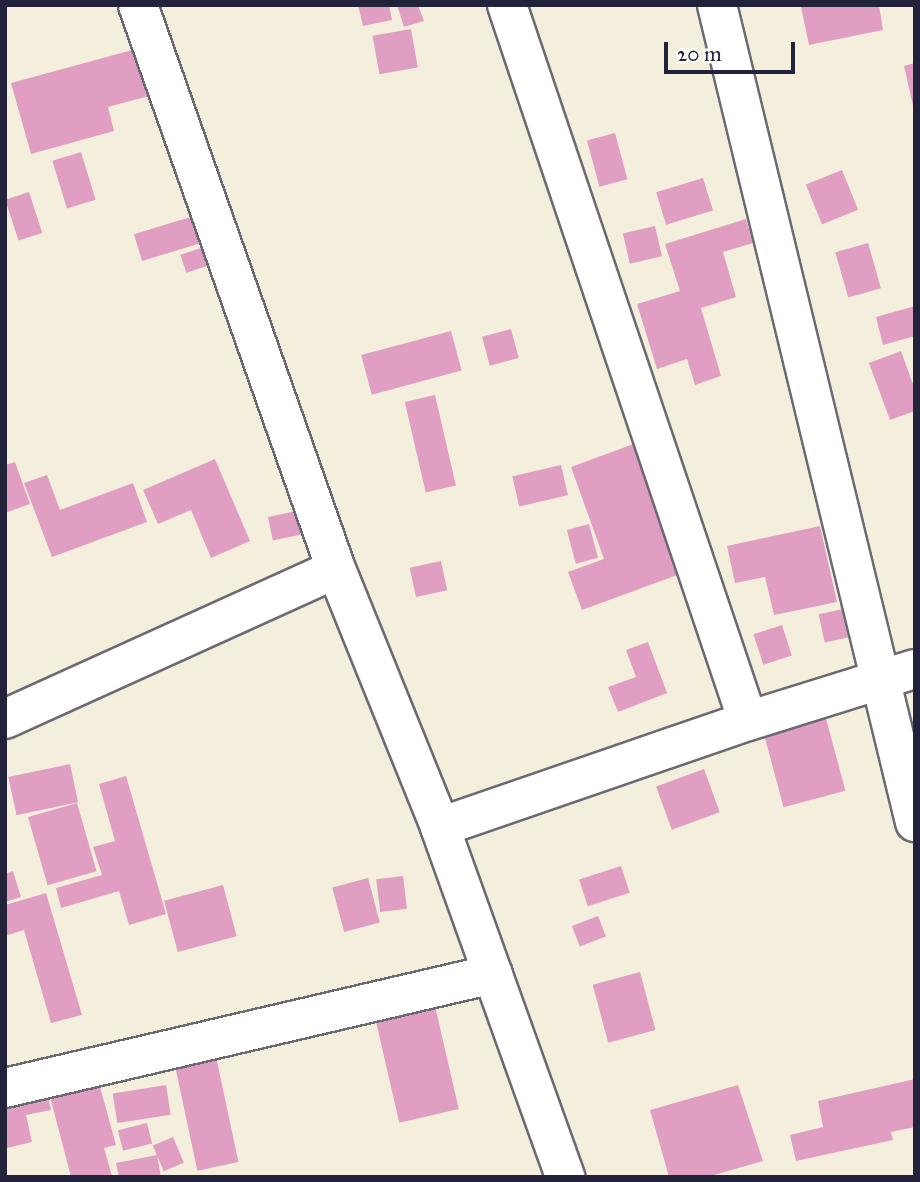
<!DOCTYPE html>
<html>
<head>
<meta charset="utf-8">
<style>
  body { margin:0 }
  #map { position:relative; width:920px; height:1182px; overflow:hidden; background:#f3efdc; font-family:"IM FELL Great Primer",serif }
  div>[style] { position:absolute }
  .building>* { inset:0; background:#e09fc2; transform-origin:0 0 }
  .roads { filter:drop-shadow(2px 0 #6b6a73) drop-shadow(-2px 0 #6b6a73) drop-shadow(0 2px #6b6a73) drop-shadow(0 -2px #6b6a73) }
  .minor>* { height:38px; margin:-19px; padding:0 19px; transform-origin:19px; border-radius:19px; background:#fff }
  span { translate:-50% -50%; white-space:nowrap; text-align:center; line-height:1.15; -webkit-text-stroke:7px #fdfcf7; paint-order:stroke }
  .frame { position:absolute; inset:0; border:7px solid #22223b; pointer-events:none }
  .scale { position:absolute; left:664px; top:42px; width:131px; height:32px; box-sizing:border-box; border:4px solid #22223b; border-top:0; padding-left:9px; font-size:21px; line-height:24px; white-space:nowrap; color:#22223b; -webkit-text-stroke:5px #fdfcf7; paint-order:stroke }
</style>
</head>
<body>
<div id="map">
  <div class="building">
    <i style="clip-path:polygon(358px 5px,389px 5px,392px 20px,363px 26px)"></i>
    <i style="clip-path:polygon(397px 5px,418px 5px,424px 21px,404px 27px)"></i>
    <i style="clip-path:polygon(812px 5px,879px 5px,883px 30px,809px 45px,801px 7px)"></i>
    <i style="left:411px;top:29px;width:39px;height:39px;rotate:80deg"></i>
    <i style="clip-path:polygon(136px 49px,149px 96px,108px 107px,114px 131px,31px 154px,11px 83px)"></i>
    <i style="clip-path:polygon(915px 63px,915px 110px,914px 110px,904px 66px)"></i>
    <i style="left:615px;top:133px;width:48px;height:29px;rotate:75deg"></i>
    <i style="left:81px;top:152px;width:50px;height:30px;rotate:73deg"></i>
    <i style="left:842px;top:170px;width:43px;height:39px;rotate:68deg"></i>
    <i style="left:703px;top:178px;width:34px;height:49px;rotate:73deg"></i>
    <i style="left:29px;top:192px;width:43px;height:25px;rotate:72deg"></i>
    <i style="left:197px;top:215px;width:28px;height:66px;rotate:73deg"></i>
    <i style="clip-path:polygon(746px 219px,753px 243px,723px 252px,736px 297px,701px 308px,721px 376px,695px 385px,687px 359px,657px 369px,637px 304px,680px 291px,665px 244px)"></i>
    <i style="left:655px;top:226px;width:31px;height:33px;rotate:77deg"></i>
    <i style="left:868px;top:243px;width:47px;height:34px;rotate:74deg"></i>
    <i style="left:207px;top:246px;width:19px;height:28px;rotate:72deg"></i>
    <i style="clip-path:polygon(915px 306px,915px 336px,883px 345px,876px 317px)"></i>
    <i style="left:511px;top:329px;width:30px;height:30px;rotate:75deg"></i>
    <i style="left:451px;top:331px;width:41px;height:93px;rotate:75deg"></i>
    <i style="clip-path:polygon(901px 351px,915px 390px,915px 411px,890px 420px,869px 363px)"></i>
    <i style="left:435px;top:395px;width:93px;height:31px;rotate:77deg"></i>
    <i style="clip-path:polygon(639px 442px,691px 570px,582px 610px,568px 572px,604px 559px,571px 467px)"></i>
    <i style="clip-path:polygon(215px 459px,250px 541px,211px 558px,191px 510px,158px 524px,143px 490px)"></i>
    <i style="clip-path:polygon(15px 462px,30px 504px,5px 513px,5px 465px)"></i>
    <i style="left:561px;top:465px;width:31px;height:50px;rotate:77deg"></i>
    <i style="clip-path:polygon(47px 475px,60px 510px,133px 483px,147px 522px,52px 557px,24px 483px)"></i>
    <i style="left:306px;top:509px;width:24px;height:39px;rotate:78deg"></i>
    <i style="left:589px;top:524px;width:35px;height:23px;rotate:75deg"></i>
    <i style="clip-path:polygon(820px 526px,837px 602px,774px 615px,765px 577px,735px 583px,727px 546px)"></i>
    <i style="left:441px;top:561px;width:30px;height:32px;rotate:78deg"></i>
    <i style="left:848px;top:608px;width:29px;height:30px;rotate:78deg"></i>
    <i style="left:782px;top:625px;width:32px;height:30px;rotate:72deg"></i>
    <i style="clip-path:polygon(648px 642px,667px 693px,618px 712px,608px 687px,636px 677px,626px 650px)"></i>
    <i style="left:820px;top:696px;width:98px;height:64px;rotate:75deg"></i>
    <i style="left:70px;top:764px;width:39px;height:63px;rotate:78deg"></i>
    <i style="left:704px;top:769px;width:46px;height:51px;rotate:70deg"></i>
    <i style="clip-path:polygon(126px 776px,166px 914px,129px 925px,119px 891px,61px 908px,56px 888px,102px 875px,93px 847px,115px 841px,99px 784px)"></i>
    <i style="left:77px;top:803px;width:71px;height:51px;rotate:74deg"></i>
    <i style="left:621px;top:866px;width:28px;height:44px;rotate:72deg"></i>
    <i style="clip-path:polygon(13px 871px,21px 897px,5px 902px,5px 874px)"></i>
    <i style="left:403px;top:876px;width:33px;height:27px;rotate:83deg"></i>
    <i style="left:368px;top:878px;width:46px;height:37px;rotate:75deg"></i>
    <i style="left:223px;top:885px;width:53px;height:61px;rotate:75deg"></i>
    <i style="clip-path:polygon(46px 893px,82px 1015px,51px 1023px,24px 930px,5px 936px,5px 905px)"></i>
    <i style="left:598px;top:916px;width:22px;height:28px;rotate:69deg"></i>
    <i style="left:640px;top:972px;width:60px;height:49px;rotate:75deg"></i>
    <i style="left:432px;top:993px;width:119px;height:61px;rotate:77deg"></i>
    <i style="left:211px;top:1033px;width:132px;height:42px;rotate:78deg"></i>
    <i style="clip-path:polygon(43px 1075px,51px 1110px,26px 1115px,32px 1142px,7px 1148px,5px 1084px)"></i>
    <i style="clip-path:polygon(97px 1076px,116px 1145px,104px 1148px,112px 1176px,71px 1177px,48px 1089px)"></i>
    <i style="clip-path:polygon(915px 1079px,915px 1127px,891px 1132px,893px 1140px,796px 1161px,790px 1135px,823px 1127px,818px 1101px)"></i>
    <i style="left:166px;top:1085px;width:30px;height:54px;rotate:81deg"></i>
    <i style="clip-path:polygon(738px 1085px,763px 1161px,707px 1177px,669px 1177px,650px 1110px)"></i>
    <i style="left:147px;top:1123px;width:21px;height:30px;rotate:76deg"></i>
    <i style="left:173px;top:1137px;width:28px;height:22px;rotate:67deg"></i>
    <i style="clip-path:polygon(157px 1155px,161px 1177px,119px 1177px,116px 1163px)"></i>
  </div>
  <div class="roads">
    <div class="minor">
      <i style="left:138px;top:5px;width:598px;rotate:70.66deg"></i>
      <i style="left:336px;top:569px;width:278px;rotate:68deg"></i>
      <i style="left:440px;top:827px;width:372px;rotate:70.3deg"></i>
      <i style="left:507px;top:5px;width:755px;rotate:71.4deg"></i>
      <i style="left:717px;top:5px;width:841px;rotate:76.38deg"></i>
      <i style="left:5px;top:719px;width:363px;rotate:-24.4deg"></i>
      <i style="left:440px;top:827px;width:326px;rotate:-19deg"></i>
      <i style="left:748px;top:721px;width:175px;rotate:-17.3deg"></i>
      <i style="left:5px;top:1088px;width:501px;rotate:-13.15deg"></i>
    </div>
  </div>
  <div class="frame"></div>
  <div class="scale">20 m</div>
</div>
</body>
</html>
